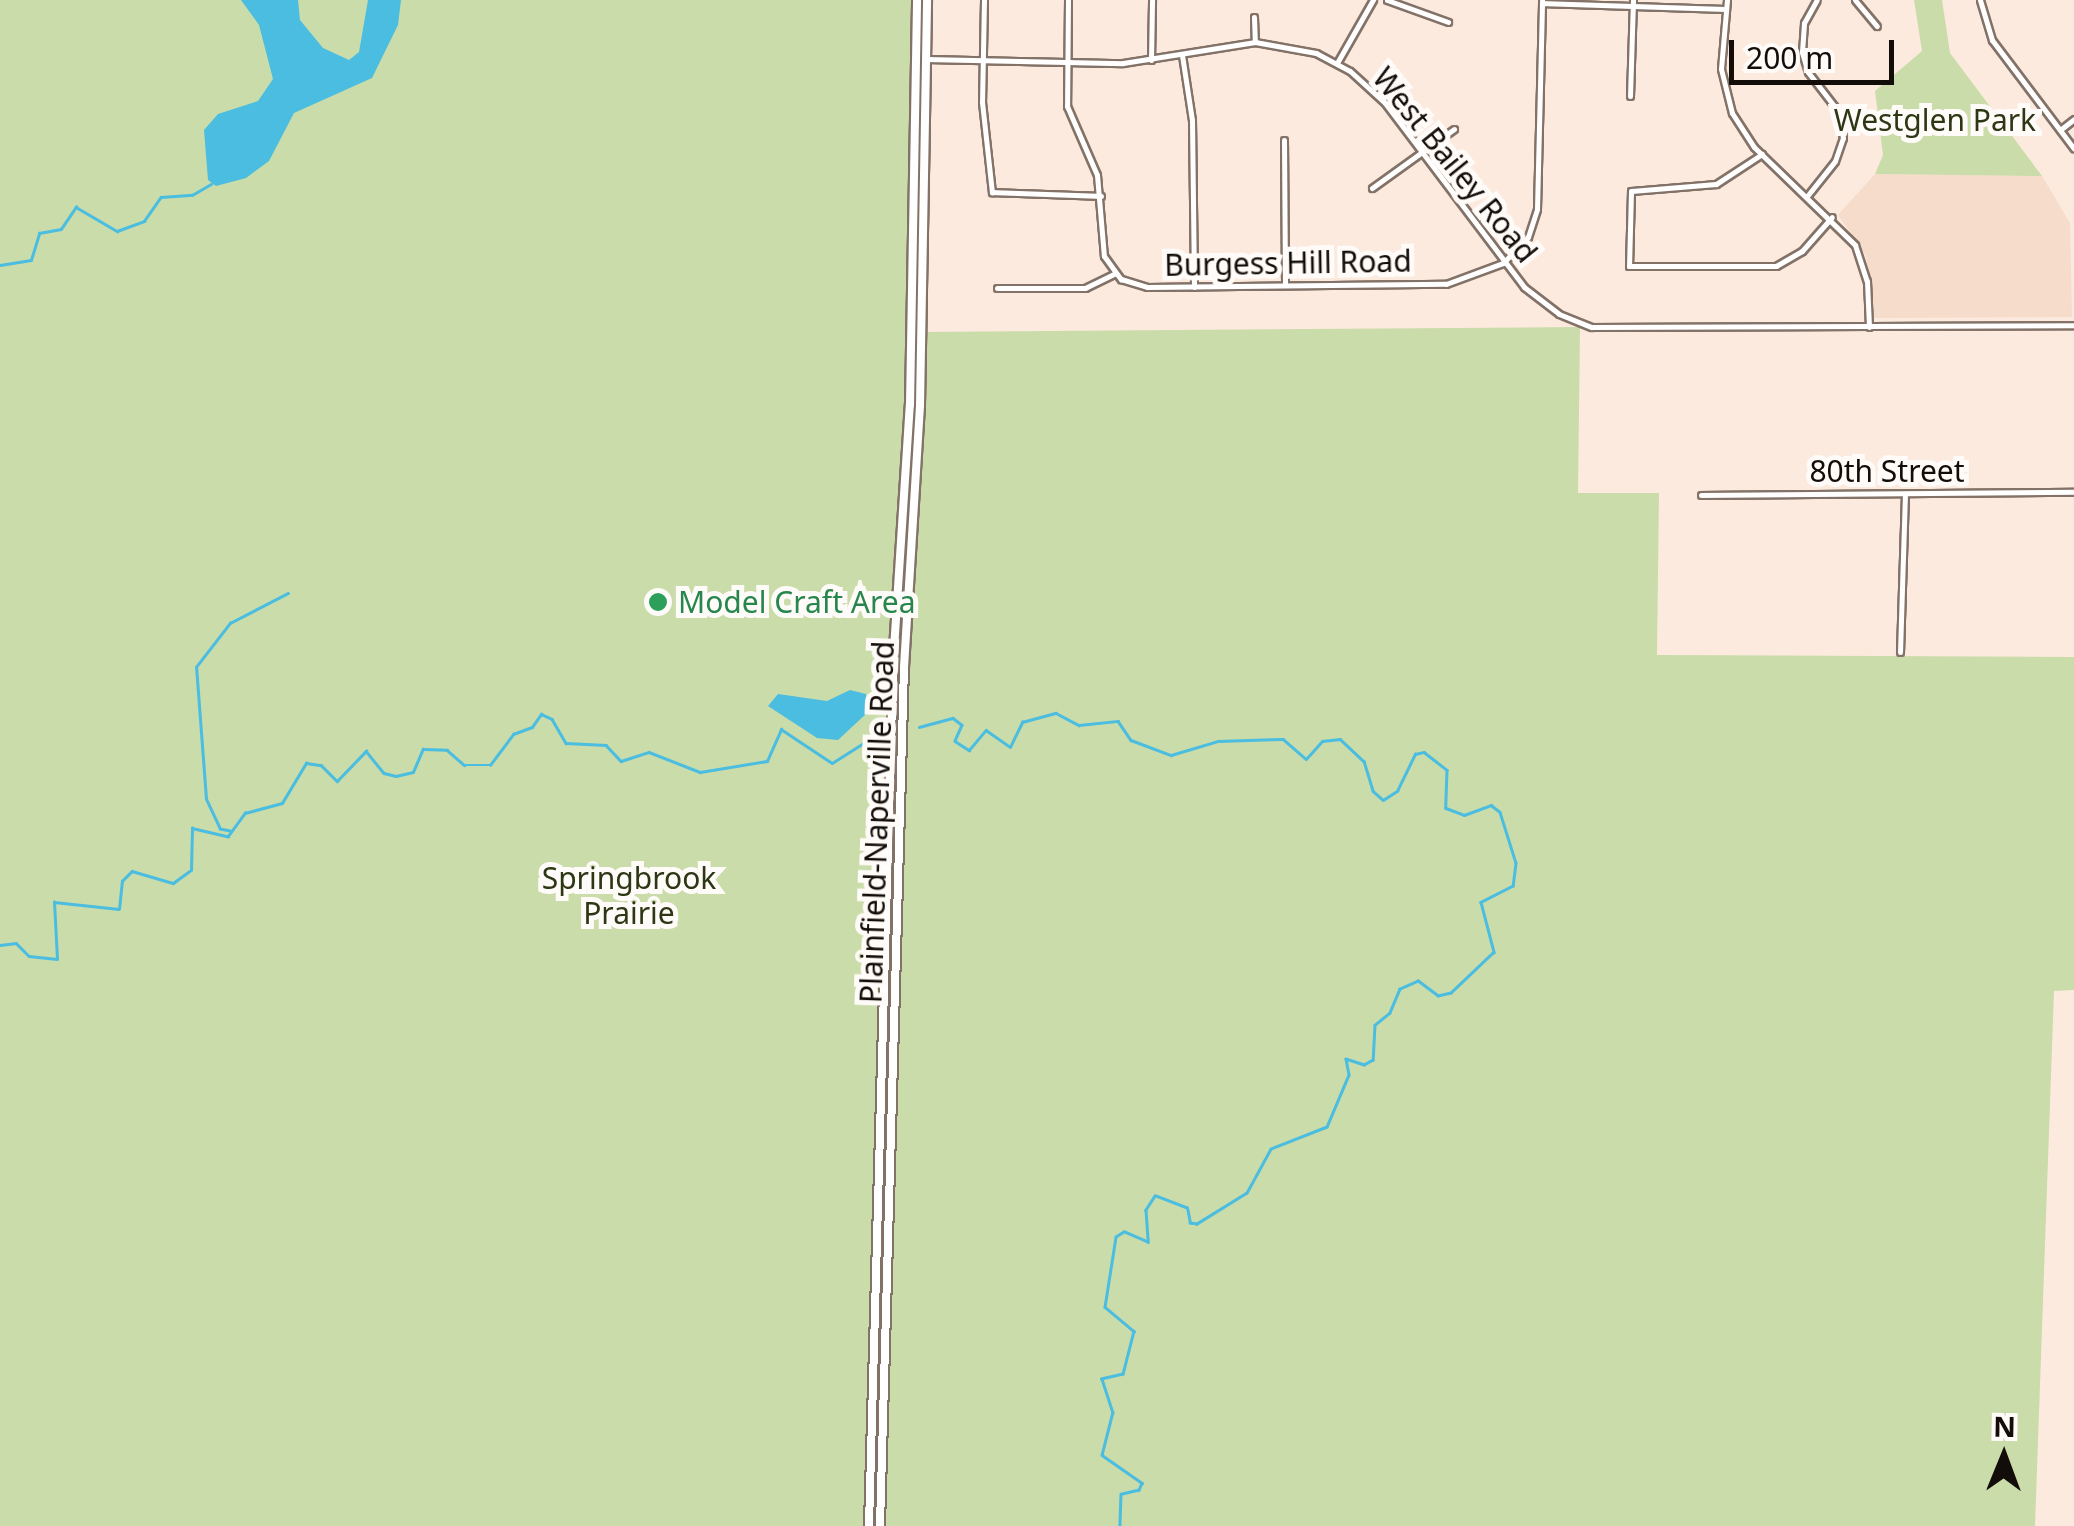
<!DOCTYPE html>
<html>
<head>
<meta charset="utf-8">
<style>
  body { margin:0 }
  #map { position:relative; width:2074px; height:1526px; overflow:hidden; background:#fdeade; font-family:"Noto Sans",sans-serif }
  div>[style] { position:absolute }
  .built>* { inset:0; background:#f5dccb }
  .green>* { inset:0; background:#cadcaa }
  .water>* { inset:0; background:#4abde0 }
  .stream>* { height:2.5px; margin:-1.25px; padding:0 1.25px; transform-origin:1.25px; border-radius:1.25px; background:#4abde0 }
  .roads { filter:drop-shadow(2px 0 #837267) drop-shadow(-2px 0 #837267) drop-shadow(0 2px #837267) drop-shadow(0 -2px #837267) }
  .street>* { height:5px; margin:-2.5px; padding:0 2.5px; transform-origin:2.5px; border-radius:2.5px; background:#fff }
  .secondary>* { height:8px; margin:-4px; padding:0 4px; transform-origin:4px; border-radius:4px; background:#fff }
  .dots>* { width:28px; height:28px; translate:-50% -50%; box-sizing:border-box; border:5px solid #fffbf8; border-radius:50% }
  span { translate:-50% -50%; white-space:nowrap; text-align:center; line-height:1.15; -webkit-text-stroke:10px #fffbf8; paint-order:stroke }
  .park-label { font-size:30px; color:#2d3714 }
  .street-label { font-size:30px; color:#130d09 }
  .leisure-label { font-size:30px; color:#27864d }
  .left { translate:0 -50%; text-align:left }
  .north { position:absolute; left:1954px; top:1406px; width:100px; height:100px; -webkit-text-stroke:8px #fffbf8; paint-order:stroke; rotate:1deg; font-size:28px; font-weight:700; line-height:40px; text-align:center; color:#130d09 }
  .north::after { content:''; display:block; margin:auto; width:35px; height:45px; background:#130d09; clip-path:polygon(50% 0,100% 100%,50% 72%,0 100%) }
  .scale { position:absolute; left:1729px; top:40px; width:165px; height:45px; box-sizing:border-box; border:5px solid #130d09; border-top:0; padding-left:12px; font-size:30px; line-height:35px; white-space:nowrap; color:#130d09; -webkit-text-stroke:8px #fffbf8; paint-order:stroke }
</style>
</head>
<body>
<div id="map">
  <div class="built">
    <i style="clip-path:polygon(1875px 174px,2042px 176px,2070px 223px,2072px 317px,1874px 318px,1866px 256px,1838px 215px)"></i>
  </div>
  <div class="green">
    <i style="clip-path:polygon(0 0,913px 0,908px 332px,915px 331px,923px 72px,919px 332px,1580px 327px,1578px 493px,1659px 493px,1657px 655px,2074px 657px,2074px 990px,2054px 991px,2035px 1526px,0 1526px)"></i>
    <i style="clip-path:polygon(1914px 0,1942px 0,1950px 53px,2042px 176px,1875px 174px,1883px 155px,1875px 91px,1922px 51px)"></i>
  </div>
  <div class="water">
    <i style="clip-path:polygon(241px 0,298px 0,300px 20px,323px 48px,349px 60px,359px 52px,368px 0,401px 0,398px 25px,372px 78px,294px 113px,269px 161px,246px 178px,216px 186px,208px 180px,204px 130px,218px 114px,258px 101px,273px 79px,259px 25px)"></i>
    <i style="clip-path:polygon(850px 690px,866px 694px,867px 713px,838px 740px,817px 738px,768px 706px,778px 694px,827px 701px)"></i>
  </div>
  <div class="stream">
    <i style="left:0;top:265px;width:31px;rotate:-9deg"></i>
    <i style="left:31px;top:260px;width:28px;rotate:-73deg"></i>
    <i style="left:39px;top:233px;width:22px;rotate:-10deg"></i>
    <i style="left:61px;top:229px;width:27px;rotate:-56deg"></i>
    <i style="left:76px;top:207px;width:48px;rotate:30.3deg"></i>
    <i style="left:117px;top:231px;width:29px;rotate:-20deg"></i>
    <i style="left:144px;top:221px;width:29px;rotate:-55deg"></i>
    <i style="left:161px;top:197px;width:31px;rotate:-4deg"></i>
    <i style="left:192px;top:195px;width:22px;rotate:-30deg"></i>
    <i style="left:919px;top:727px;width:35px;rotate:-15deg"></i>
    <i style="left:953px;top:718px;width:11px;rotate:38deg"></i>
    <i style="left:962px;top:725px;width:17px;rotate:114deg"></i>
    <i style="left:955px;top:741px;width:17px;rotate:33deg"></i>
    <i style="left:969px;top:750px;width:26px;rotate:-50deg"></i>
    <i style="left:986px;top:730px;width:29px;rotate:35deg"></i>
    <i style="left:1010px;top:747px;width:28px;rotate:-64deg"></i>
    <i style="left:1022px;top:722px;width:35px;rotate:-15deg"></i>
    <i style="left:1056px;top:713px;width:26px;rotate:28deg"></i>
    <i style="left:1079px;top:725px;width:39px;rotate:-6deg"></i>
    <i style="left:1118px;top:721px;width:23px;rotate:56deg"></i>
    <i style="left:1131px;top:740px;width:43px;rotate:20.6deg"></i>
    <i style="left:1171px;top:755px;width:49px;rotate:-16.6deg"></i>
    <i style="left:1218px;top:741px;width:65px;rotate:-1.8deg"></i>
    <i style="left:1283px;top:739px;width:30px;rotate:41deg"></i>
    <i style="left:1306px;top:759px;width:24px;rotate:-48deg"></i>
    <i style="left:1322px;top:741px;width:18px;rotate:-6deg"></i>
    <i style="left:1340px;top:739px;width:33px;rotate:43deg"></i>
    <i style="left:1364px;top:761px;width:31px;rotate:73deg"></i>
    <i style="left:1373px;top:791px;width:13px;rotate:42deg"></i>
    <i style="left:1383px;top:800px;width:17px;rotate:-33deg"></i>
    <i style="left:1397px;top:791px;width:41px;rotate:-64.1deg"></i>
    <i style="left:1415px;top:754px;width:9px;rotate:-13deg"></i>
    <i style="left:1424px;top:752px;width:29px;rotate:38deg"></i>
    <i style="left:1447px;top:770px;width:38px;rotate:92deg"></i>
    <i style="left:1446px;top:808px;width:19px;rotate:21deg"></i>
    <i style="left:1464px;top:815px;width:29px;rotate:-20deg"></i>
    <i style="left:1491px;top:805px;width:11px;rotate:38deg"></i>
    <i style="left:1500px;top:812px;width:53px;rotate:72.6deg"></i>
    <i style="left:1516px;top:863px;width:23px;rotate:97deg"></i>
    <i style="left:1513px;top:886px;width:36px;rotate:153deg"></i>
    <i style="left:1481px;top:902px;width:52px;rotate:75.4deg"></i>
    <i style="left:1494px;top:952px;width:59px;rotate:136.4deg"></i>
    <i style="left:1451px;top:993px;width:13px;rotate:167deg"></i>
    <i style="left:1438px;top:996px;width:25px;rotate:-143deg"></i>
    <i style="left:1418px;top:981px;width:20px;rotate:156deg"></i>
    <i style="left:1400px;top:989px;width:26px;rotate:113deg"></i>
    <i style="left:1390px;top:1013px;width:19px;rotate:141deg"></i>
    <i style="left:1375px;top:1025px;width:35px;rotate:93deg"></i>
    <i style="left:1373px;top:1060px;width:10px;rotate:151deg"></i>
    <i style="left:1364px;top:1065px;width:19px;rotate:-162deg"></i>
    <i style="left:1346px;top:1059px;width:16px;rotate:79deg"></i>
    <i style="left:1349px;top:1075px;width:56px;rotate:112.9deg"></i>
    <i style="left:1327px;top:1127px;width:60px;rotate:158.6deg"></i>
    <i style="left:1271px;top:1149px;width:50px;rotate:118.6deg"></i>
    <i style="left:1247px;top:1193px;width:59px;rotate:148.2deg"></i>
    <i style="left:1197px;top:1224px;width:7px;rotate:-172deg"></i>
    <i style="left:1190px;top:1223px;width:15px;rotate:-101deg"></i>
    <i style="left:1187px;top:1208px;width:34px;rotate:-159deg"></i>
    <i style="left:1155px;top:1196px;width:17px;rotate:123deg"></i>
    <i style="left:1146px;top:1210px;width:32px;rotate:86deg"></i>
    <i style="left:1148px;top:1242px;width:26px;rotate:-157deg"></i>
    <i style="left:1124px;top:1232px;width:9px;rotate:148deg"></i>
    <i style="left:1116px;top:1237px;width:71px;rotate:98.9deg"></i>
    <i style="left:1105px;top:1307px;width:38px;rotate:40deg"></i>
    <i style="left:1134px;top:1331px;width:44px;rotate:104.3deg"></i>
    <i style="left:1123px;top:1374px;width:22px;rotate:167deg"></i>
    <i style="left:1102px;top:1379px;width:35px;rotate:72deg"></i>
    <i style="left:1113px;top:1412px;width:44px;rotate:104.3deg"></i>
    <i style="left:1102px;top:1455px;width:49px;rotate:35deg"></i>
    <i style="left:1142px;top:1483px;width:8px;rotate:113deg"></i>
    <i style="left:1139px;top:1490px;width:18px;rotate:167deg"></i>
    <i style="left:1121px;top:1494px;width:32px;rotate:92deg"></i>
    <i style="left:230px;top:831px;width:10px;rotate:-169deg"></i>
    <i style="left:220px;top:829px;width:33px;rotate:-115deg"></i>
    <i style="left:206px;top:799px;width:132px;rotate:-94.3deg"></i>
    <i style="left:196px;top:667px;width:56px;rotate:-52.3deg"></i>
    <i style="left:230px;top:623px;width:65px;rotate:-27.3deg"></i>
    <i style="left:0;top:945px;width:16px;rotate:-7deg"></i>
    <i style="left:16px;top:943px;width:18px;rotate:45deg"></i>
    <i style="left:29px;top:956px;width:28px;rotate:6deg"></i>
    <i style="left:57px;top:959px;width:57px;rotate:-93deg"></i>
    <i style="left:54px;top:902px;width:65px;rotate:6.1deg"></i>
    <i style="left:119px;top:909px;width:28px;rotate:-84deg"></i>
    <i style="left:122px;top:881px;width:14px;rotate:-45deg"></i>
    <i style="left:132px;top:871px;width:43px;rotate:16.3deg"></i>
    <i style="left:173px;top:883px;width:22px;rotate:-36deg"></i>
    <i style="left:191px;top:870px;width:42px;rotate:-88.6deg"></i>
    <i style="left:192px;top:828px;width:37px;rotate:13deg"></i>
    <i style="left:228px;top:836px;width:29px;rotate:-54deg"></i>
    <i style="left:245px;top:813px;width:38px;rotate:-15deg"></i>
    <i style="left:282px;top:803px;width:47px;rotate:-59deg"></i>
    <i style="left:306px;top:763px;width:15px;rotate:8deg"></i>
    <i style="left:321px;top:765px;width:23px;rotate:45deg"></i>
    <i style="left:337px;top:781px;width:42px;rotate:-46deg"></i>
    <i style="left:366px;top:751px;width:28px;rotate:51deg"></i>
    <i style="left:384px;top:773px;width:12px;rotate:14deg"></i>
    <i style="left:396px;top:776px;width:17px;rotate:-13deg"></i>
    <i style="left:413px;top:772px;width:25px;rotate:-67deg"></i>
    <i style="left:423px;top:749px;width:24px;rotate:2deg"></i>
    <i style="left:447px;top:750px;width:23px;rotate:41deg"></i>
    <i style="left:464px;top:765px;width:26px"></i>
    <i style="left:490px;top:765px;width:39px;rotate:-53deg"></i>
    <i style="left:513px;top:734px;width:20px;rotate:-20deg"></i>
    <i style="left:532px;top:727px;width:16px;rotate:-55deg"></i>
    <i style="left:541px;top:714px;width:12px;rotate:24deg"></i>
    <i style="left:552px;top:719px;width:28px;rotate:60deg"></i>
    <i style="left:566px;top:743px;width:40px;rotate:2.9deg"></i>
    <i style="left:606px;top:745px;width:22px;rotate:47deg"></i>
    <i style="left:621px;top:761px;width:29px;rotate:-18deg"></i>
    <i style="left:649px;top:752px;width:55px;rotate:21.4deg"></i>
    <i style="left:700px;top:772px;width:68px;rotate:-9.3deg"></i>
    <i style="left:767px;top:761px;width:35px;rotate:-66deg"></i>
    <i style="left:781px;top:729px;width:61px;rotate:33.7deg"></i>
    <i style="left:832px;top:763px;width:49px;rotate:-32.4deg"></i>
  </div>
  <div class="roads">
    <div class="street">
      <i style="left:984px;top:0;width:102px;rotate:91.1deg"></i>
      <i style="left:982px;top:102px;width:91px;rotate:83.7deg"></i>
      <i style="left:992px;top:192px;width:109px;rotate:2.1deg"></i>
      <i style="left:1068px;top:0;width:106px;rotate:90.5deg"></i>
      <i style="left:1067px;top:106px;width:75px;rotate:66.5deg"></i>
      <i style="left:1097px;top:175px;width:81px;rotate:85.1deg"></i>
      <i style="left:1104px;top:256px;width:29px;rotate:54deg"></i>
      <i style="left:1121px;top:279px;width:27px;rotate:17deg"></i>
      <i style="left:1147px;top:287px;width:299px;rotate:-0.6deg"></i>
      <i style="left:1446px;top:284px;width:61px;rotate:-20.2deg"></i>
      <i style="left:1503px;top:263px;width:36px;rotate:-46deg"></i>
      <i style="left:1528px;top:237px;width:29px;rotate:-72deg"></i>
      <i style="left:1537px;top:209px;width:209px;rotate:-88.6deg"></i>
      <i style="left:1387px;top:0;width:65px;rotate:19.8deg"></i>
      <i style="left:1727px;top:0;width:69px;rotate:95deg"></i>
      <i style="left:1721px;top:69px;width:45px;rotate:76deg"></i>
      <i style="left:1732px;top:113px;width:40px;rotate:57.1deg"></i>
      <i style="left:1754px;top:147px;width:141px;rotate:44.1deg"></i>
      <i style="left:1855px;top:245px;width:38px;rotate:72deg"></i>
      <i style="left:1867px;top:281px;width:46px;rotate:87.5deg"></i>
      <i style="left:1855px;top:0;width:34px;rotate:50deg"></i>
      <i style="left:1980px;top:0;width:42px;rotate:73.3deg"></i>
      <i style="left:1992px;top:40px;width:136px;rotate:53deg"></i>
      <i style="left:1542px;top:3px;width:181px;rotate:1.9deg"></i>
      <i style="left:1254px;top:17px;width:25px;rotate:88deg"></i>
      <i style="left:1182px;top:55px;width:66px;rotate:81.3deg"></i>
      <i style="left:1192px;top:120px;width:167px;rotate:89.3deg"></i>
      <i style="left:926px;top:59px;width:197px;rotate:1.2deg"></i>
      <i style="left:1123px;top:63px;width:134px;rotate:-9deg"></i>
      <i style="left:1255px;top:42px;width:62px;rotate:10.2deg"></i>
      <i style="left:1316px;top:53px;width:38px;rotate:28deg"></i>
      <i style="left:1350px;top:71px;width:47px;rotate:42.4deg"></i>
      <i style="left:1385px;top:103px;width:231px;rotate:52.9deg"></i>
      <i style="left:1524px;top:287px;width:44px;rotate:37.6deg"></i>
      <i style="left:1559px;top:314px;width:35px;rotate:22deg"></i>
      <i style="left:1592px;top:327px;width:482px;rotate:-0.2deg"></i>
      <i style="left:1151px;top:60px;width:60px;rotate:-89deg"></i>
      <i style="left:1337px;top:63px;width:73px;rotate:-60.3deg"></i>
      <i style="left:1630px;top:96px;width:96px;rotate:-88.2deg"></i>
      <i style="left:2060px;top:130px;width:18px;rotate:-38deg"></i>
      <i style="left:1284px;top:140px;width:145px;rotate:89.6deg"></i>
      <i style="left:1762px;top:154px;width:55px;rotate:146.9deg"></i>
      <i style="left:1716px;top:184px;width:85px;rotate:175.3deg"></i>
      <i style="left:1631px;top:191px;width:75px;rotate:91.5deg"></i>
      <i style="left:1629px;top:266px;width:147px"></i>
      <i style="left:1776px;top:266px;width:30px;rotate:-30deg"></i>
      <i style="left:1802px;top:251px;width:45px;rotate:-48.6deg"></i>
      <i style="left:1372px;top:188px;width:101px;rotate:-35.7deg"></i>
      <i style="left:1808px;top:195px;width:43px;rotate:-51.5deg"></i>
      <i style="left:1835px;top:161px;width:24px;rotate:-71deg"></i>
      <i style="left:1843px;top:138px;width:27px;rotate:-100deg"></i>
      <i style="left:1838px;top:111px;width:49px;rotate:-127.6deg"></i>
      <i style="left:1808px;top:72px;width:21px;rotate:-107deg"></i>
      <i style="left:1802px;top:52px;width:29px;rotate:-86deg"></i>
      <i style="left:1804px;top:23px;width:26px;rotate:-61deg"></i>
      <i style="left:997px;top:288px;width:88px"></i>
      <i style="left:1085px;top:288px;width:32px;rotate:-26deg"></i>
      <i style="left:1701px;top:495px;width:373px;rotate:-0.5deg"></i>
      <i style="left:1900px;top:652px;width:158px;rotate:-88.2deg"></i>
    </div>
    <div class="secondary">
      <i style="left:869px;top:1526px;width:861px;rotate:-88.4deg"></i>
      <i style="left:893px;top:665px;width:261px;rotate:-86.3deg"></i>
      <i style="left:910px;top:405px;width:405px;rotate:-89deg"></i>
      <i style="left:880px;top:1526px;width:859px;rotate:-88.4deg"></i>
      <i style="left:904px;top:667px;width:262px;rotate:-86.5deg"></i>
      <i style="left:920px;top:405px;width:405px;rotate:-89deg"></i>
    </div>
  </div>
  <div class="dots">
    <i style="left:658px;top:602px;background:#2e9e5b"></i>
  </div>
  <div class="park-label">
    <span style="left:1935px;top:120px">Westglen Park</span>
    <span style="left:629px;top:895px">Springbrook<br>Prairie</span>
  </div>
  <div class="street-label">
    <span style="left:1455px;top:165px;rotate:51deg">West Bailey Road</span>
    <span style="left:1288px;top:263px;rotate:-1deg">Burgess Hill Road</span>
    <span style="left:1887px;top:471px">80th Street</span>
    <span style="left:877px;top:822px;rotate:-88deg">Plainfield-Naperville Road</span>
  </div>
  <div class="leisure-label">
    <span class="left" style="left:678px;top:602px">Model Craft Area</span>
  </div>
  <div class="north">N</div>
  <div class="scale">200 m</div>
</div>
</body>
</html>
